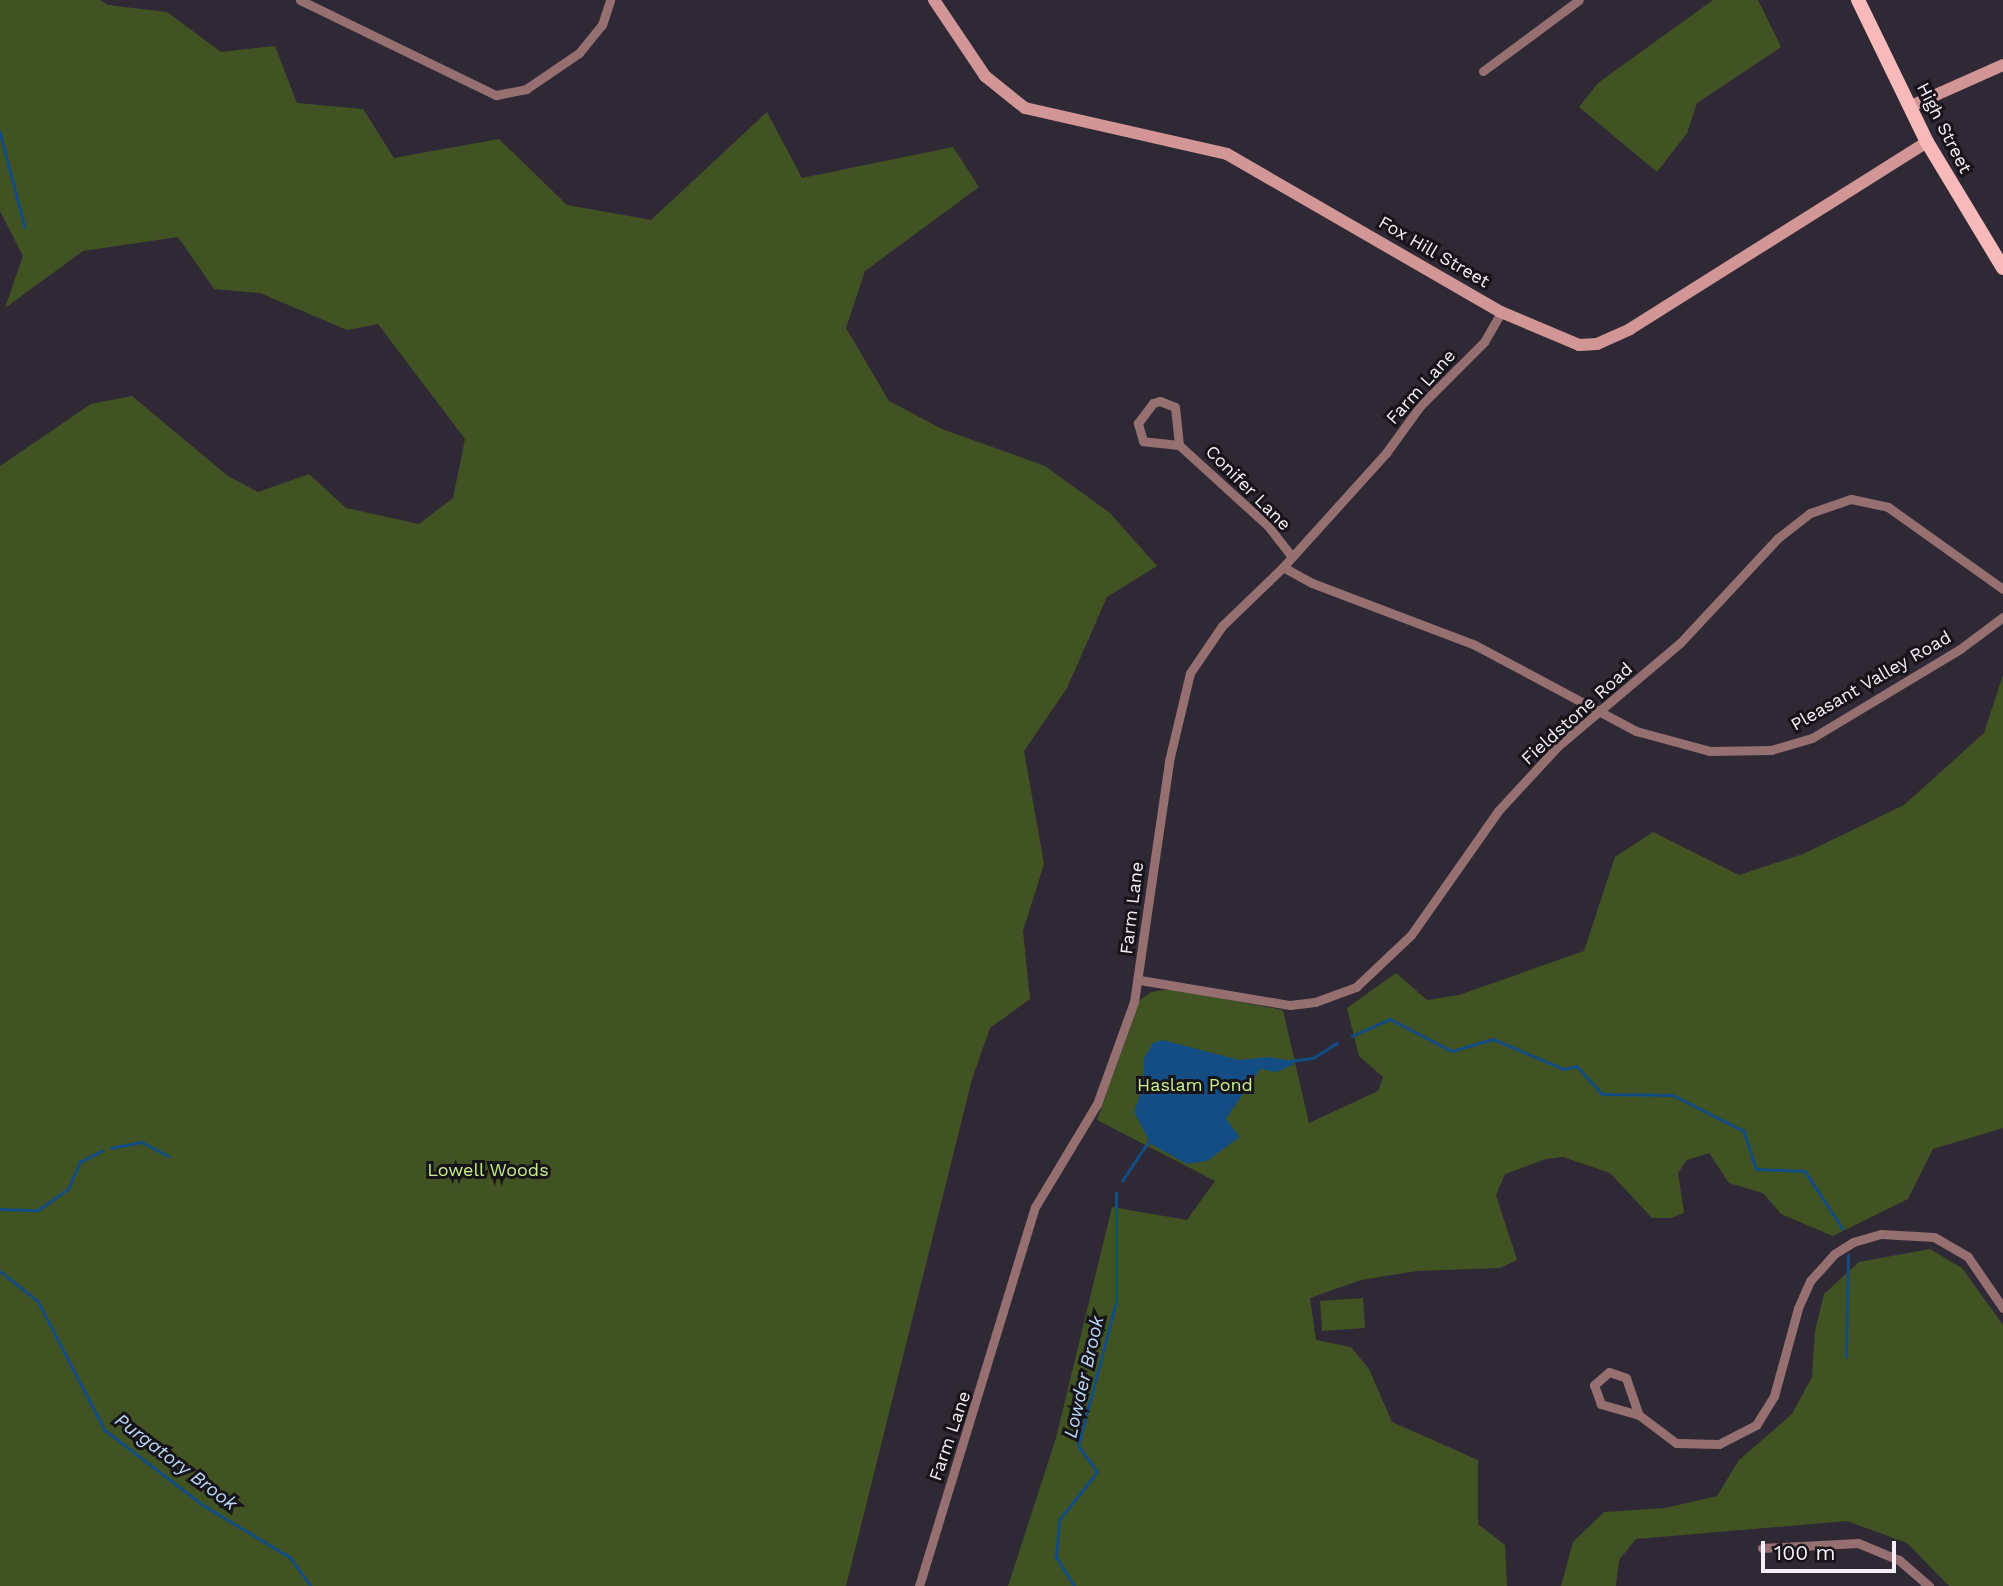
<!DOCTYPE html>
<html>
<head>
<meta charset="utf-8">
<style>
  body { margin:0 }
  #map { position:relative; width:2003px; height:1586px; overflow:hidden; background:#2f2936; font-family:"Work Sans",sans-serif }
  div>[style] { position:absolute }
  .green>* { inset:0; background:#415323; transform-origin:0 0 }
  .water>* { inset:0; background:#134d83 }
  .stream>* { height:2.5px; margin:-1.25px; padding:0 1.25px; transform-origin:1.25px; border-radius:1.25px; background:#134d83 }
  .street>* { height:9px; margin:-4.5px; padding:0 4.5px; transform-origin:4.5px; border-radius:4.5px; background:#967070 }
  .secondary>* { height:12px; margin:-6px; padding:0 6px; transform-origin:6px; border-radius:6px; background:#d29697 }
  .primary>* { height:14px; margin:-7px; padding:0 7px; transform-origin:7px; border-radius:7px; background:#f7b9b9 }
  span { translate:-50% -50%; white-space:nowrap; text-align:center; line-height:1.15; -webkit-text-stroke:6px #161319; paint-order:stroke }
  .street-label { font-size:18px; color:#f4eff8 }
  .park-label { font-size:18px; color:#c7ef88 }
  .water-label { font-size:19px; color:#bad8f8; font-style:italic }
  .scale { position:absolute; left:1761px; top:1541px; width:135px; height:32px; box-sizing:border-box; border:4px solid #f4eff8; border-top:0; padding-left:9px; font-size:21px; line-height:24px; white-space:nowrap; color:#f4eff8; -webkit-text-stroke:5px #161319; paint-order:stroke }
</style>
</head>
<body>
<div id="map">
  <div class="green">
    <i style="clip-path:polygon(0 0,100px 0,108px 5px,167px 12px,221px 52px,275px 46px,297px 103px,363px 109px,394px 158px,499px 139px,567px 205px,651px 220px,767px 112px,802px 178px,953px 147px,979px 187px,865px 271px,846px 328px,889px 401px,942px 429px,1045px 466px,1110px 513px,1157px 566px,1107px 597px,1067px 688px,1024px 751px,1044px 864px,1023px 931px,1030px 999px,990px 1028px,972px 1079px,846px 1586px,0 1586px,0 466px,91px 404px,132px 396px,228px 476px,258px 492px,309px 474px,346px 508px,419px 524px,453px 498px,465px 439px,378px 324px,347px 330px,260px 293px,214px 289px,178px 237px,83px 251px,5px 308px,23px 256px,0 211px)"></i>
    <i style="clip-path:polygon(1713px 0,1758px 0,1781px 47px,1697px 103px,1687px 133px,1657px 172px,1579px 107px,1598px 83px)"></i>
    <i style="clip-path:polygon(2003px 675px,2003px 1128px,1933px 1149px,1908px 1199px,1833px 1236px,1781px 1214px,1763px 1193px,1729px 1183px,1709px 1153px,1687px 1160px,1678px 1173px,1684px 1213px,1671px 1218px,1652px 1218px,1610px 1173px,1563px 1157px,1546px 1159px,1505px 1174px,1496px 1195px,1517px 1260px,1500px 1268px,1417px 1271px,1361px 1280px,1310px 1298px,1316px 1340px,1351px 1347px,1369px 1369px,1392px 1422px,1478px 1460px,1478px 1524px,1505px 1545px,1507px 1586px,1008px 1586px,1056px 1438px,1112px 1207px,1187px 1220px,1215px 1181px,1097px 1120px,1140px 1000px,1151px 992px,1171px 989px,1283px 1010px,1309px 1123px,1378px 1091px,1383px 1077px,1359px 1056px,1347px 1008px,1396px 973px,1427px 1000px,1459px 995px,1584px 951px,1615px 857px,1653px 832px,1739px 875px,1803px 854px,1904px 805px,1984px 733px)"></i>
    <i style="clip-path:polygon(1930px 1249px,1962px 1268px,2003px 1325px,2003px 1586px,1949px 1586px,1907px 1543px,1847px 1521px,1636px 1539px,1619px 1560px,1616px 1586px,1561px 1586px,1573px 1542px,1604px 1512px,1665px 1508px,1717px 1496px,1739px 1460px,1792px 1414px,1812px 1377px,1815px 1331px,1824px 1294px,1859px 1262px)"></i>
    <i style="left:1363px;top:1298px;width:30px;height:43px;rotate:86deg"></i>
  </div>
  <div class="water">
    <i style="clip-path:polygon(1163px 1040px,1239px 1060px,1269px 1057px,1293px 1061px,1293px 1065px,1276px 1072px,1260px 1069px,1226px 1119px,1240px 1137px,1207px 1161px,1187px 1164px,1151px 1144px,1134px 1112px,1144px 1083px,1144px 1058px,1153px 1043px)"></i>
  </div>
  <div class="stream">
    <i style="left:0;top:132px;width:98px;rotate:75.3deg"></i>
    <i style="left:1352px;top:1036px;width:42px;rotate:-24.1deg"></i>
    <i style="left:1390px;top:1019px;width:70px;rotate:27.3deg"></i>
    <i style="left:1452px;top:1051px;width:43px;rotate:-16.3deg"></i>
    <i style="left:1493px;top:1039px;width:77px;rotate:22.9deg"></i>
    <i style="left:1564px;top:1069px;width:13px;rotate:-13deg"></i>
    <i style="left:1577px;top:1066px;width:38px;rotate:48deg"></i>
    <i style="left:1602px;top:1094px;width:71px;rotate:0.8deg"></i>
    <i style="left:1673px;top:1095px;width:80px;rotate:26.9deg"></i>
    <i style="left:1744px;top:1131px;width:40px;rotate:72deg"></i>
    <i style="left:1756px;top:1169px;width:49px;rotate:2.3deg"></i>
    <i style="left:1805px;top:1171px;width:69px;rotate:56.8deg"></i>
    <i style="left:1289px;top:1061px;width:24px;rotate:-7deg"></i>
    <i style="left:1313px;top:1058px;width:28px;rotate:-32deg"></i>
    <i style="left:111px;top:1148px;width:32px;rotate:-11deg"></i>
    <i style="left:142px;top:1142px;width:30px;rotate:28deg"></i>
    <i style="left:1122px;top:1181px;width:50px;rotate:-56.3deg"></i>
    <i style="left:0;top:1209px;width:38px;rotate:2deg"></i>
    <i style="left:38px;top:1210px;width:37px;rotate:-35deg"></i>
    <i style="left:68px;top:1189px;width:30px;rotate:-66deg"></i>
    <i style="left:80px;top:1162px;width:25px;rotate:-27deg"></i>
    <i style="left:0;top:1271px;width:48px;rotate:38.3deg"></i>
    <i style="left:38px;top:1301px;width:145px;rotate:62.6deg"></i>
    <i style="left:105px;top:1430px;width:123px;rotate:37.4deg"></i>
    <i style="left:203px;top:1505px;width:101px;rotate:30.9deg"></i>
    <i style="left:290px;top:1557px;width:36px;rotate:54deg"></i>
    <i style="left:1846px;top:1357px;width:101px;rotate:-88.9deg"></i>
    <i style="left:1074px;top:1586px;width:34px;rotate:-122deg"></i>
    <i style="left:1056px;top:1557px;width:37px;rotate:-85deg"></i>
    <i style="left:1059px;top:1520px;width:61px;rotate:-51.6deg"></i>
    <i style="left:1097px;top:1472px;width:32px;rotate:-126deg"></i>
    <i style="left:1078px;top:1446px;width:149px;rotate:-75.2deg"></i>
    <i style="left:1116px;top:1302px;width:109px;rotate:-90deg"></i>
  </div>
  <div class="street">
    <i style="left:300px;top:0;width:218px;rotate:25.9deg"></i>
    <i style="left:496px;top:95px;width:31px;rotate:-11deg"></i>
    <i style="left:526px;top:89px;width:64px;rotate:-34.2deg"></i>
    <i style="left:579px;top:53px;width:36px;rotate:-51deg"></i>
    <i style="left:602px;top:25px;width:26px;rotate:-72deg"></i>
    <i style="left:1483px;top:71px;width:119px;rotate:-36.5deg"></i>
    <i style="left:1179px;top:445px;width:36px;rotate:-174deg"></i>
    <i style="left:1143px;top:441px;width:19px;rotate:-106deg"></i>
    <i style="left:1138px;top:423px;width:25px;rotate:-53deg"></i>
    <i style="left:1153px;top:403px;width:7px;rotate:-16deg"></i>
    <i style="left:1160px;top:401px;width:16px;rotate:22deg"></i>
    <i style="left:1175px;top:407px;width:38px;rotate:84deg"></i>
    <i style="left:1179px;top:445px;width:120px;rotate:42.3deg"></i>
    <i style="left:1268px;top:526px;width:39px;rotate:52deg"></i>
    <i style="left:1283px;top:567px;width:33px;rotate:29deg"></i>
    <i style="left:1312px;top:583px;width:174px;rotate:20.8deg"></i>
    <i style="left:1475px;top:645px;width:183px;rotate:28.1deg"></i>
    <i style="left:1636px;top:731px;width:77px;rotate:15.1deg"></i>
    <i style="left:1710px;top:751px;width:61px;rotate:-0.9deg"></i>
    <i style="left:1771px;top:750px;width:43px;rotate:-16.3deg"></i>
    <i style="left:1812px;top:738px;width:173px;rotate:-31deg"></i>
    <i style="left:1960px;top:649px;width:54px;rotate:-36.7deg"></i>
    <i style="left:1140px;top:980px;width:152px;rotate:9.5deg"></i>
    <i style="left:1290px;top:1005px;width:25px;rotate:-7deg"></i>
    <i style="left:1315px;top:1002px;width:44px;rotate:-20.1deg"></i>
    <i style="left:1356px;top:987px;width:76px;rotate:-43.4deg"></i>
    <i style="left:1411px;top:935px;width:151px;rotate:-54.9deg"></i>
    <i style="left:1498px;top:811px;width:88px;rotate:-47.3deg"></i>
    <i style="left:1558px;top:746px;width:160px;rotate:-40.2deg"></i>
    <i style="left:1680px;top:643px;width:144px;rotate:-47deg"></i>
    <i style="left:1778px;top:538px;width:41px;rotate:-38deg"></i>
    <i style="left:1810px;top:513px;width:43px;rotate:-18.9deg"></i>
    <i style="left:1851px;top:499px;width:38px;rotate:12deg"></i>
    <i style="left:1888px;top:507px;width:141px;rotate:35.5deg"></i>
    <i style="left:1639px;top:1415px;width:40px;rotate:-164deg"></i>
    <i style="left:1601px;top:1404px;width:20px;rotate:-110deg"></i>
    <i style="left:1594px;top:1385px;width:20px;rotate:-41deg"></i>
    <i style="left:1609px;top:1372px;width:18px;rotate:19deg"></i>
    <i style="left:1626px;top:1378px;width:39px;rotate:71deg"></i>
    <i style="left:1639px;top:1415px;width:46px;rotate:37.1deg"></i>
    <i style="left:1676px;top:1443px;width:43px;rotate:1.3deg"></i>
    <i style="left:1719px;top:1444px;width:42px;rotate:-27.2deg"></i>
    <i style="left:1756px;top:1425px;width:34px;rotate:-58deg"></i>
    <i style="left:1774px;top:1396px;width:91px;rotate:-74.7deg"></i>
    <i style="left:1798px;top:1308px;width:30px;rotate:-66deg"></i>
    <i style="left:1810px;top:1281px;width:36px;rotate:-48deg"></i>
    <i style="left:1834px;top:1254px;width:22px;rotate:-32deg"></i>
    <i style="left:1853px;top:1242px;width:29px;rotate:-16deg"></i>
    <i style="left:1881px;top:1234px;width:53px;rotate:3.2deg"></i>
    <i style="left:1934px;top:1237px;width:39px;rotate:30deg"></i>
    <i style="left:1968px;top:1257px;width:62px;rotate:55.5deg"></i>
    <i style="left:1762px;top:1548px;width:96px;rotate:-3deg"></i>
    <i style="left:1858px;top:1543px;width:44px;rotate:22.5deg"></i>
    <i style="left:1899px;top:1560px;width:40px;rotate:41deg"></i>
    <i style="left:919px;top:1586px;width:396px;rotate:-73deg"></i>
    <i style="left:1035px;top:1207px;width:120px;rotate:-59deg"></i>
    <i style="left:1097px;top:1104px;width:109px;rotate:-70.1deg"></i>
    <i style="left:1134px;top:1002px;width:244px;rotate:-81.7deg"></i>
    <i style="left:1169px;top:761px;width:90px;rotate:-76.6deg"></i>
    <i style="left:1190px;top:673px;width:57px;rotate:-55.8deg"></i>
    <i style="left:1222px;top:626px;width:85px;rotate:-44deg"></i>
    <i style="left:1283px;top:567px;width:154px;rotate:-47.9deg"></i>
    <i style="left:1386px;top:453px;width:58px;rotate:-54.1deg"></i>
    <i style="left:1420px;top:406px;width:91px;rotate:-45deg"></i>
    <i style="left:1484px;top:342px;width:34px;rotate:-60deg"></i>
  </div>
  <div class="secondary">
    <i style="left:934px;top:0;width:92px;rotate:56.1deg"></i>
    <i style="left:985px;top:76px;width:51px;rotate:38.7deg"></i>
    <i style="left:1025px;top:108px;width:207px;rotate:12.8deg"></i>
    <i style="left:1227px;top:154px;width:316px;rotate:30deg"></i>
    <i style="left:1501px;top:312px;width:85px;rotate:22.9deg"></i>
    <i style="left:1579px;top:345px;width:18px;rotate:-3deg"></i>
    <i style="left:1597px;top:344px;width:36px;rotate:-24deg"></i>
    <i style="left:1630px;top:329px;width:351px;rotate:-32.2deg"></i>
    <i style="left:1911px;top:106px;width:101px;rotate:-24deg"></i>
  </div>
  <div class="primary">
    <i style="left:1858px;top:0;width:158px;rotate:64.1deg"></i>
    <i style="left:1927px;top:142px;width:147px;rotate:58.9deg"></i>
  </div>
  <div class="street-label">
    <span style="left:1944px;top:128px;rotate:63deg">High Street</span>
    <span style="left:1434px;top:252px;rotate:30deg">Fox Hill Street</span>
    <span style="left:1421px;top:387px;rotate:-48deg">Farm Lane</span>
    <span style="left:1248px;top:488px;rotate:45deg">Conifer Lane</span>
    <span style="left:1871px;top:681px;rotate:-30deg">Pleasant Valley Road</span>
    <span style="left:1577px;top:714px;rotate:-42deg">Fieldstone Road</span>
    <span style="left:1132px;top:908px;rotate:-83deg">Farm Lane</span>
    <span style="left:950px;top:1436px;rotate:-71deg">Farm Lane</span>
  </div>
  <div class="park-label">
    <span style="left:1195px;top:1085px">Haslam Pond</span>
    <span style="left:488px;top:1170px">Lowell Woods</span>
  </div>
  <div class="water-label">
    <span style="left:1084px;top:1377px;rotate:-77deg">Lowder Brook</span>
    <span style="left:176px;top:1462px;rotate:37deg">Purgatory Brook</span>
  </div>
  <div class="scale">100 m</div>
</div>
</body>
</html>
